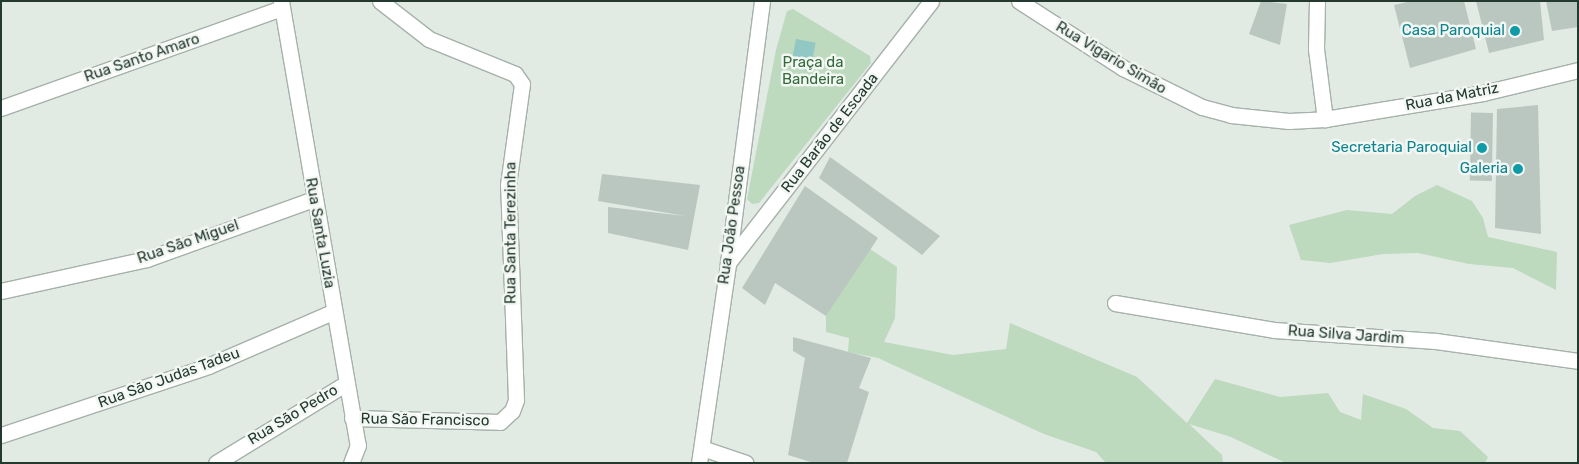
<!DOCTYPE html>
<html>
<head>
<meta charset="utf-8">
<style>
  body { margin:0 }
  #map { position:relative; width:1579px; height:464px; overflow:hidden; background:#e2eae4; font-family:Rubik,sans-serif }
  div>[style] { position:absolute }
  .green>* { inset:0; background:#bdd9be }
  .water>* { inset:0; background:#91c8c4; transform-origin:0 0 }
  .building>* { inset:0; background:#bac7c0; transform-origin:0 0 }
  .roads { filter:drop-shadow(1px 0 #a5b1aa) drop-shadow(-1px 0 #a5b1aa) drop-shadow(0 1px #a5b1aa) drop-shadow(0 -1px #a5b1aa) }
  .street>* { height:15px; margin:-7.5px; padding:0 7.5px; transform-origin:7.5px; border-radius:7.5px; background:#fff }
  .secondary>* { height:15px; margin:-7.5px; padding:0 7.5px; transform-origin:7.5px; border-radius:7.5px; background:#fff }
  .dots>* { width:14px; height:14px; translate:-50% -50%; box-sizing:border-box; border:2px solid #f2f7f3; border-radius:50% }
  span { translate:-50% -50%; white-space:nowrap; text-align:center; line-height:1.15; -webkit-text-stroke:5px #f2f7f3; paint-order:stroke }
  .culture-label { font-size:15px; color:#0d838f }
  .right { translate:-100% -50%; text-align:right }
  .street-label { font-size:15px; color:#24392f }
  .park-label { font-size:15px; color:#346a3c }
  .frame { position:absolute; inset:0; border:2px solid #24392f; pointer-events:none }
</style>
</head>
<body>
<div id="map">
  <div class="green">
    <i style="clip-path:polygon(793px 9px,870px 56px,871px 63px,759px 203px,752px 204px,747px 199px,776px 50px,787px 11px)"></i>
    <i style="clip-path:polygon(1437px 185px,1472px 201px,1483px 218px,1488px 237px,1557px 252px,1556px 290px,1513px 268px,1469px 264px,1418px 253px,1383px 254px,1330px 263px,1301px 260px,1289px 225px,1347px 210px,1392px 214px,1415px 196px)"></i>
    <i style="clip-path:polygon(870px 249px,897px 267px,895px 318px,884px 342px,953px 355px,1006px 349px,1010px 323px,1137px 377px,1187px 423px,1215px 379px,1280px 397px,1328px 393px,1340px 412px,1361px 420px,1363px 394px,1406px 409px,1433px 428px,1460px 431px,1488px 457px,1485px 463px,1286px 463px,1231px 437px,1189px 424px,1222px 455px,1223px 463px,1106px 463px,1096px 452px,1044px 434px,878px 358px,848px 352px,849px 338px,826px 332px,826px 316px)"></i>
  </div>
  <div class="water">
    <i style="left:796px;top:39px;width:20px;height:29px;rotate:11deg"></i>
  </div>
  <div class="building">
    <i style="clip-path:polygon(1261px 1px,1287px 4px,1280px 45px,1249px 34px)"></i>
    <i style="clip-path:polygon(1412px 1px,1464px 1px,1476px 49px,1410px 68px,1394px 5px)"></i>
    <i style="clip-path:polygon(1476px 1px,1540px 1px,1544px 40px,1489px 53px)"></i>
    <i style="clip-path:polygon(1546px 1px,1578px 1px,1578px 27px,1552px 31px)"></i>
    <i style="clip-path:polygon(1538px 105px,1541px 234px,1495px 228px,1497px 109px)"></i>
    <i style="left:1493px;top:113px;width:68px;height:22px;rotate:91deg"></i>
    <i style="clip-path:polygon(830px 157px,940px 236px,922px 255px,819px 178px)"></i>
    <i style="clip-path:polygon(602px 174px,700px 185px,688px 250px,608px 233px,608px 207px,685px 216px,598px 201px)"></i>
    <i style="clip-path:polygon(805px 186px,878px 238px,826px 316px,775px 283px,765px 305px,742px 288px)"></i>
    <i style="clip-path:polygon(793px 337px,871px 358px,859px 388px,869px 392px,847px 463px,814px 463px,788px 455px,805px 358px,793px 351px)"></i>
  </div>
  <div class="roads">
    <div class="street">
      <i style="left:281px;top:1px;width:451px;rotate:80.2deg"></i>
      <i style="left:358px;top:445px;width:19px;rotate:111deg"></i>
      <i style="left:1019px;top:1px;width:124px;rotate:32.8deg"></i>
      <i style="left:1123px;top:68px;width:88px;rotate:26.3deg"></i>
      <i style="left:1202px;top:107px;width:30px;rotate:15deg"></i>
      <i style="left:1231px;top:115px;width:58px;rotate:5.9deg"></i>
      <i style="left:1289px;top:121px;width:36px;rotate:-3deg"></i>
      <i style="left:1325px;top:119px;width:160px;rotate:-9.3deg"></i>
      <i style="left:1483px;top:93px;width:98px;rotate:-13.6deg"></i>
      <i style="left:1317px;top:1px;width:48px;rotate:91.2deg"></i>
      <i style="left:1316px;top:49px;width:71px;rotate:82.7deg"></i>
      <i style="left:1px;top:108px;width:298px;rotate:-19.6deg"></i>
      <i style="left:728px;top:263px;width:264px;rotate:-82.6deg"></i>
      <i style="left:1px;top:291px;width:149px;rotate:-12.4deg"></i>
      <i style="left:147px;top:259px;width:177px;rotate:-19.8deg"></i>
      <i style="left:1115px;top:303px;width:161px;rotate:9.6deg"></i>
      <i style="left:1274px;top:330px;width:162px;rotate:3.9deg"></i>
      <i style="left:1436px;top:341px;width:143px;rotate:8deg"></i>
      <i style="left:352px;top:418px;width:148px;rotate:1.5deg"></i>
      <i style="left:500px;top:422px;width:16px;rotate:-43deg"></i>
      <i style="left:512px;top:411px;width:12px;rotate:-70deg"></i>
      <i style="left:516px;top:400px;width:215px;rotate:-92.1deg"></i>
      <i style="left:508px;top:185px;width:102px;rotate:-82.1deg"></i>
      <i style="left:522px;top:84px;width:12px;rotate:-125deg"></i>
      <i style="left:515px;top:74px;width:93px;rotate:-157.9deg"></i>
      <i style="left:429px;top:39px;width:62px;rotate:-142.2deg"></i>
      <i style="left:1px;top:435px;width:218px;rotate:-18.4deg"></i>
      <i style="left:208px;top:366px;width:136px;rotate:-23.4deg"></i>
      <i style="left:702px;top:448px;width:46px;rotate:18.8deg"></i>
      <i style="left:216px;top:463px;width:151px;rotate:-31.5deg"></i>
    </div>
    <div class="secondary">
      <i style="left:699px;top:463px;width:202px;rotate:-81.7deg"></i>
      <i style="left:728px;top:263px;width:331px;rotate:-52.2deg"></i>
    </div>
  </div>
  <div class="dots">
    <i style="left:1515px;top:31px;background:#0f9aa8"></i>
    <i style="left:1482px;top:148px;background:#0f9aa8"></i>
    <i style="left:1518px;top:169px;background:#0f9aa8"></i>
  </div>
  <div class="culture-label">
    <span class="right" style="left:1505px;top:31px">Casa Paroquial</span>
    <span class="right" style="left:1472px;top:148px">Secretaria Paroquial</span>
    <span class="right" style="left:1508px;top:169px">Galeria</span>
  </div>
  <div class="street-label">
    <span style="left:142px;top:58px;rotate:-19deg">Rua Santo Amaro</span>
    <span style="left:1111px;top:58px;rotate:31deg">Rua Vigario Simão</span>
    <span style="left:1452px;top:97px;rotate:-11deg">Rua da Matriz</span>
    <span style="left:830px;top:133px;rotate:-52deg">Rua Barão de Escada</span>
    <span style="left:732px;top:225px;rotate:-82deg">Rua João Pessoa</span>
    <span style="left:320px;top:233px;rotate:80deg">Rua Santa Luzia</span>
    <span style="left:511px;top:233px;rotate:-90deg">Rua Santa Terezinha</span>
    <span style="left:188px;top:242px;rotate:-19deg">Rua São Miguel</span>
    <span style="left:1346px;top:335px;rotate:4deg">Rua Silva Jardim</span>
    <span style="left:169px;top:378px;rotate:-20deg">Rua São Judas Tadeu</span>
    <span style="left:293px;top:415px;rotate:-31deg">Rua São Pedro</span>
    <span style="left:425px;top:420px;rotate:1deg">Rua São Francisco</span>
  </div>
  <div class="park-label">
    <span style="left:813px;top:71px">Praça da<br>Bandeira</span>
  </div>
  <div class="frame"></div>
</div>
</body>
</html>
